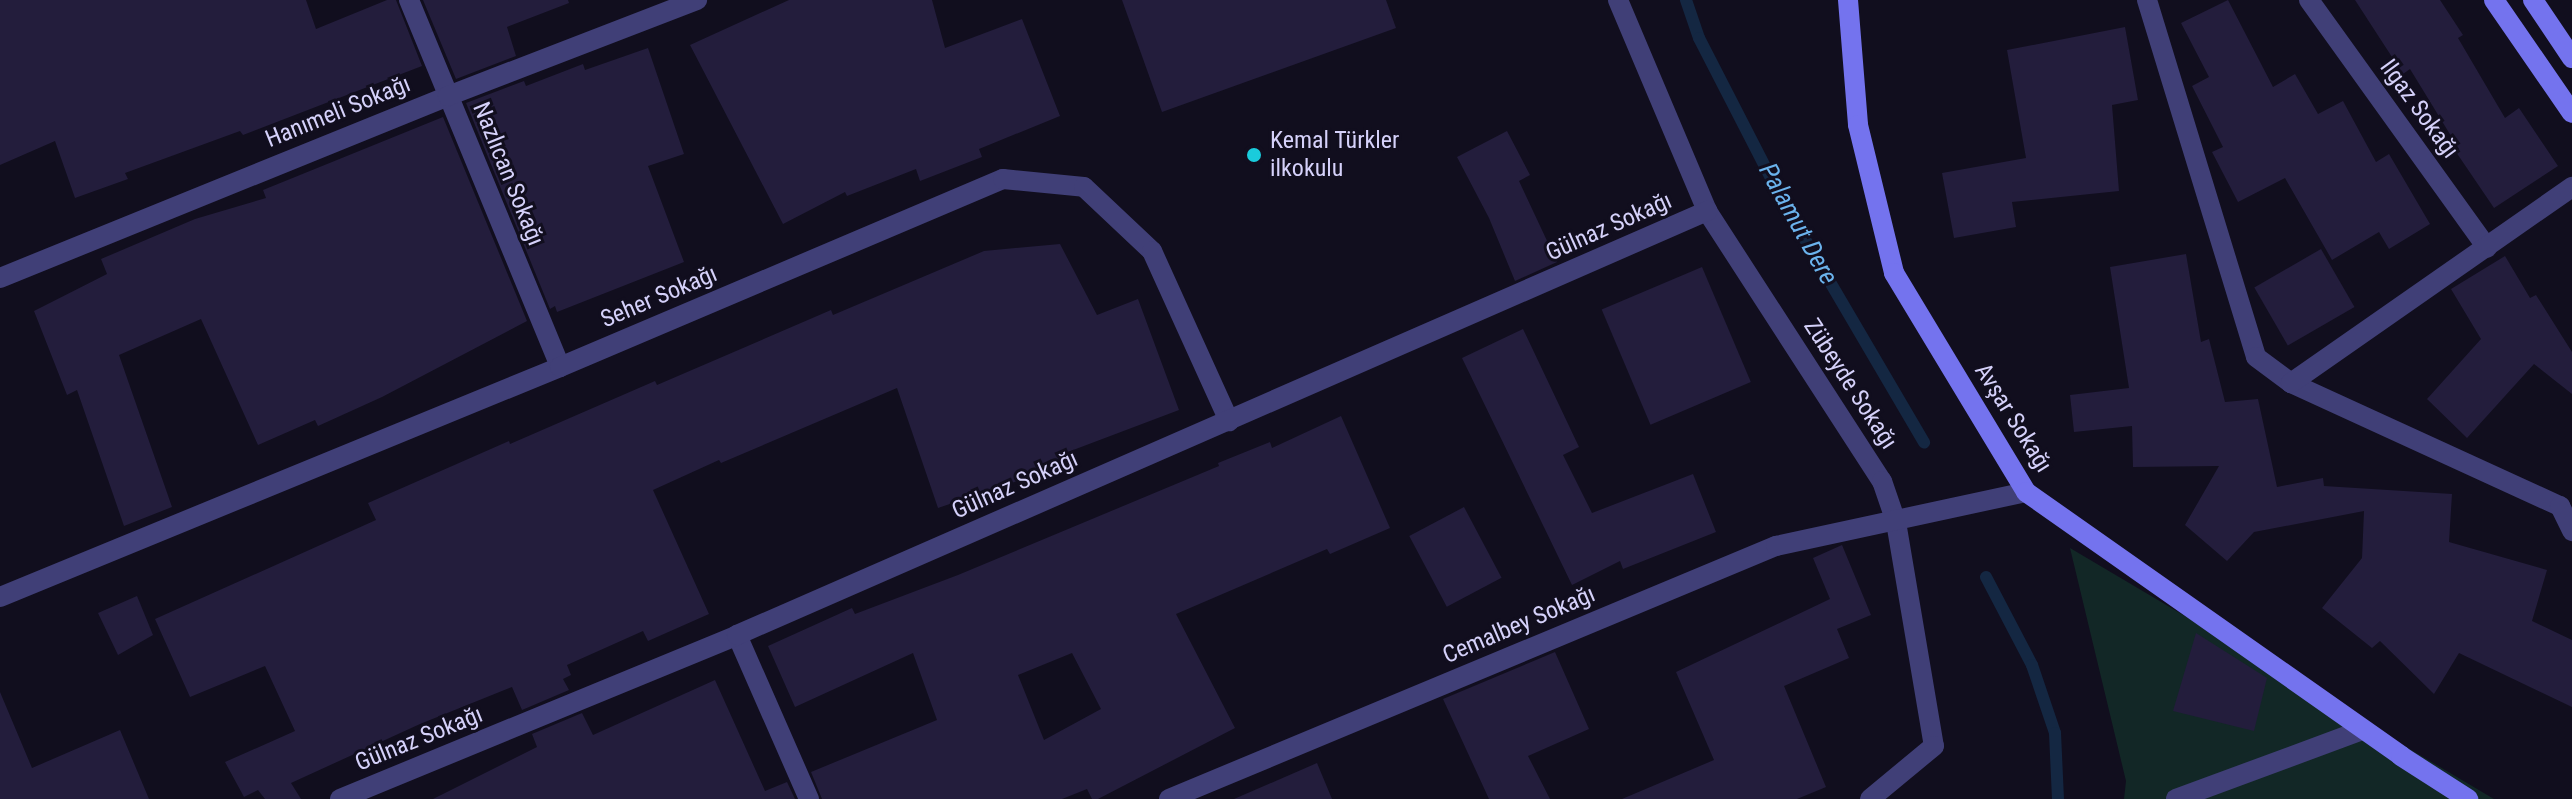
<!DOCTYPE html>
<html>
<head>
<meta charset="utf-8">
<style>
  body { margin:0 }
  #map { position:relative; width:2572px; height:799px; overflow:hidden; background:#110e1e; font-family:"Roboto Condensed",sans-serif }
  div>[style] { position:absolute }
  .green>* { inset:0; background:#122726 }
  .stream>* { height:12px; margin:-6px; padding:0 6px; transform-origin:6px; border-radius:6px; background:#142742 }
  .building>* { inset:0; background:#231d3c; transform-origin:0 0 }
  .street>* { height:20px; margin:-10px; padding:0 10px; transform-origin:10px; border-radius:10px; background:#403f77 }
  .secondary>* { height:20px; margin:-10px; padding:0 10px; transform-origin:10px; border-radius:10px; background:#7473ee }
  .dots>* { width:22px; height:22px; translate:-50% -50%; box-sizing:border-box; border:4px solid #110e1e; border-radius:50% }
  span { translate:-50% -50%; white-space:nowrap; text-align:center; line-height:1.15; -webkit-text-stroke:6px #110e1e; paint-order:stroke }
  .street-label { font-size:24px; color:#d5d1fa }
  .poi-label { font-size:24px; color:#d5d1fa }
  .left { translate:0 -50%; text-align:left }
  .water-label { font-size:26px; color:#6bb3ed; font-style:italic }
</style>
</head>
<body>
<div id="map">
  <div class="green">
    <i style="clip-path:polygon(2070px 548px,2494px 799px,2124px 799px,2126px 781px)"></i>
  </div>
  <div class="stream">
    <i style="left:1686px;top:0;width:40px;rotate:71.1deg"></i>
    <i style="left:1699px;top:38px;width:190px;rotate:62.8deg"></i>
    <i style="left:1786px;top:207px;width:273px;rotate:59.6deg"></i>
    <i style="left:1986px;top:577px;width:99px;rotate:62.4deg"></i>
    <i style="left:2032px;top:665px;width:72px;rotate:71.3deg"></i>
    <i style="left:2055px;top:733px;width:66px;rotate:87.4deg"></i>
  </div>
  <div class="building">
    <i style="clip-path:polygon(0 0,306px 0,316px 29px,387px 0,396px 0,422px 66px,243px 135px,240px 131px,125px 173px,128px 179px,75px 198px,55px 141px,0 165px)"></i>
    <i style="clip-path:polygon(423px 0,568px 0,569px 3px,507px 27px,516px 56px,456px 79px)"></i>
    <i style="clip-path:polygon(789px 0,932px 0,945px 48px,1022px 19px,1060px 116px,979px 149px,982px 157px,920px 181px,916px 169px,847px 196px,845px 192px,783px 224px,690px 45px)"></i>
    <i style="clip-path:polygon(1122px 0,1386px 0,1396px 28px,1162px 112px)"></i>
    <i style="clip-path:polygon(2228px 0,2273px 87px,2295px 74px,2318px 114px,2343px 101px,2376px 162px,2389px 154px,2430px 224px,2389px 249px,2379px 232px,2332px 260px,2285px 178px,2238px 202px,2212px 152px,2223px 147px,2192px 86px,2209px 77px,2181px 23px)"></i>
    <i style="clip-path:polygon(2355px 0,2440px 0,2463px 35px,2458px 38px,2505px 118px,2519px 108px,2558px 166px,2494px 208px,2456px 152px,2459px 149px,2410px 69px,2403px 74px)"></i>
    <i style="clip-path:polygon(2125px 27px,2138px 100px,2112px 105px,2119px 191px,2012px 202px,2016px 227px,1954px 238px,1942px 173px,2026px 158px,2007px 50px)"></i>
    <i style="clip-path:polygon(648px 48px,684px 154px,648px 166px,684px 262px,557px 312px,555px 306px,550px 309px,466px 103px,524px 81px,526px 86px,583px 64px,585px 70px)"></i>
    <i style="clip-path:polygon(443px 117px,527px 321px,382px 397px,318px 426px,315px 420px,258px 445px,201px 319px,119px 355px,172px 507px,124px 526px,77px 390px,67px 395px,34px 311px,107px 274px,101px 259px,195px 219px,266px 198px,263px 190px)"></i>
    <i style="clip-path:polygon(1507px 131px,1530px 175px,1519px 181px,1557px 262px,1515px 281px,1489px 218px,1457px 157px)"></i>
    <i style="clip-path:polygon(1060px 244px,1097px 315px,1138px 299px,1179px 410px,1060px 455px,1064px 465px,938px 508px,897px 388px,721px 463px,719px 460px,653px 490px,709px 614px,648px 641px,643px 631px,567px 665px,571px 675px,563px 679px,569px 690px,522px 710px,512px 687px,420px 724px,291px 783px,301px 799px,265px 799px,258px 790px,244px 797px,225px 762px,295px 731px,265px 666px,190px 697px,155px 619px,376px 520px,368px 503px,509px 441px,510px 444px,655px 381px,657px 385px,831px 310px,833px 315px,984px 251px)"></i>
    <i style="left:2321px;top:249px;width:67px;height:77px;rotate:60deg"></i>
    <i style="clip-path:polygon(2186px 254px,2201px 342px,2209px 339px,2225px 402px,2258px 399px,2277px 487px,2323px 478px,2324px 486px,2452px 494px,2449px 542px,2547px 570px,2532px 621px,2572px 640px,2572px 707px,2459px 653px,2434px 694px,2380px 641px,2372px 648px,2322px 608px,2362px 558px,2364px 511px,2254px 532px,2227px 561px,2185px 525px,2219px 466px,2133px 467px,2132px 426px,2074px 432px,2070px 395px,2129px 388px,2110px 267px)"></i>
    <i style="clip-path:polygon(2505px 256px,2530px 298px,2536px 295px,2572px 352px,2572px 394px,2534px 364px,2467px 438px,2427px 399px,2481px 339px,2451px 289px)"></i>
    <i style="left:1702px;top:267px;width:125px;height:109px;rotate:67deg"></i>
    <i style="clip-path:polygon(1523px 329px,1579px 447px,1563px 455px,1592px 513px,1693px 474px,1716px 532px,1623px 569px,1620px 561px,1572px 585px,1462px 358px)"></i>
    <i style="clip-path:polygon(evenodd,1341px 416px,1390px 528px,1330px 554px,1327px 549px,1176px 614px,1235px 728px,1098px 799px,1092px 799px,1087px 789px,1062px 799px,822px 799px,811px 772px,937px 720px,913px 653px,795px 707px,768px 646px,852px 608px,855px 614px,958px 575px,1219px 466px,1218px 463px,1270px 442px,1272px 448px,1341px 416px,1072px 653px,1101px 709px,1044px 740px,1018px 675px,1072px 653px)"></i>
    <i style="left:1464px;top:507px;width:80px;height:62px;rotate:62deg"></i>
    <i style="clip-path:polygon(1842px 545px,1871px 615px,1837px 629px,1849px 658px,1784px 686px,1826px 787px,1797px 799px,1622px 799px,1714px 760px,1676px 672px,1830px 599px,1813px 558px)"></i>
    <i style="clip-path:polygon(137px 596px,153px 635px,118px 655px,98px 613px)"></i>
    <i style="clip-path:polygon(2196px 633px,2267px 678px,2254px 731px,2173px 711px)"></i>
    <i style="clip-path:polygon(1555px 652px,1589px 729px,1528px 756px,1550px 799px,1489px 799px,1443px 699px)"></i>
    <i style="clip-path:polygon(715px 680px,765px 791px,787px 782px,795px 799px,433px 799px,537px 747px,532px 734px,582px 713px,593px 735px)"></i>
    <i style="clip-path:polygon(0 692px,32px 768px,120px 730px,149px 799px,0 799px)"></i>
    <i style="clip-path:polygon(1317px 763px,1332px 799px,1234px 799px)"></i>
  </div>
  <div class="street">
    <i style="left:409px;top:0;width:397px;rotate:67.6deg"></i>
    <i style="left:1618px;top:0;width:229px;rotate:67.1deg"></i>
    <i style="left:1707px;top:211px;width:322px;rotate:57.1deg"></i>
    <i style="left:1882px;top:481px;width:43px;rotate:71.1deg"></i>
    <i style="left:1896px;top:522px;width:227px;rotate:80.4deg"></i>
    <i style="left:1934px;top:746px;width:83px;rotate:140.4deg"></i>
    <i style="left:2147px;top:0;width:373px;rotate:73deg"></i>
    <i style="left:2256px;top:357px;width:44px;rotate:36.6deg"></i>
    <i style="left:2291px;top:383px;width:296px;rotate:24.6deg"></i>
    <i style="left:2560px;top:506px;width:28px;rotate:64deg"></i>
    <i style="left:2309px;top:0;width:305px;rotate:54.3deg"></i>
    <i style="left:0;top:278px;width:484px;rotate:-22.1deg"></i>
    <i style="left:448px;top:96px;width:267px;rotate:-21.1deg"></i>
    <i style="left:2291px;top:383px;width:343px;rotate:-34.9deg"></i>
    <i style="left:0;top:597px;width:605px;rotate:-22.33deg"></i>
    <i style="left:560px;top:367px;width:481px;rotate:-23deg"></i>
    <i style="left:1003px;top:179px;width:81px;rotate:5.6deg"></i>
    <i style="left:1084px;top:187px;width:93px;rotate:43.3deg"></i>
    <i style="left:1152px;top:251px;width:187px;rotate:65.6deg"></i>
    <i style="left:737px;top:635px;width:179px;rotate:66.3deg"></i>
    <i style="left:340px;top:799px;width:430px;rotate:-22.4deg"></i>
    <i style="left:737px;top:635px;width:1059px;rotate:-23.61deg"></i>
    <i style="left:1169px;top:799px;width:658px;rotate:-22.63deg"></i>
    <i style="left:1776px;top:546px;width:256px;rotate:-12.2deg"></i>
    <i style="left:2176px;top:799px;width:199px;rotate:-20.3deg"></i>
  </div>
  <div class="secondary">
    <i style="left:1848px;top:0;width:125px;rotate:85.4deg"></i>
    <i style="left:1858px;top:125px;width:152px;rotate:76.3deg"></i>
    <i style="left:1894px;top:273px;width:256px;rotate:58.9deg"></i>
    <i style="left:2026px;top:492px;width:459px;rotate:35.1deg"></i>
    <i style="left:2401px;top:756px;width:80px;rotate:32.7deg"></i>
    <i style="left:2494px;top:0;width:137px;rotate:55.4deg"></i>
    <i style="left:2533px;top:0;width:70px;rotate:56.1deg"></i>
  </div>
  <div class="dots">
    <i style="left:1254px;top:155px;background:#1acbdc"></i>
  </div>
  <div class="street-label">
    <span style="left:2419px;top:109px;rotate:54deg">Ilgaz Sokağı</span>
    <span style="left:338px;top:112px;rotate:-22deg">Hanımeli Sokağı</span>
    <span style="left:508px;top:174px;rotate:68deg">Nazlıcan Sokağı</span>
    <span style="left:1609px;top:227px;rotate:-24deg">Gülnaz Sokağı</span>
    <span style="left:659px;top:297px;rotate:-23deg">Seher Sokağı</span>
    <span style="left:1850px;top:384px;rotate:57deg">Zübeyde Sokağı</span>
    <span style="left:2013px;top:418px;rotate:58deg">Avşar Sokağı</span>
    <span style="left:1015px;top:485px;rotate:-24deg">Gülnaz Sokağı</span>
    <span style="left:1519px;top:625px;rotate:-23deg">Cemalbey Sokağı</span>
    <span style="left:419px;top:739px;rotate:-22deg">Gülnaz Sokağı</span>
  </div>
  <div class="poi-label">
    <span class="left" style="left:1270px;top:155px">Kemal Türkler<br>ilkokulu</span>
  </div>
  <div class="water-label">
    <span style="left:1798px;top:224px;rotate:61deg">Palamut Dere</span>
  </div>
</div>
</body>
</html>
